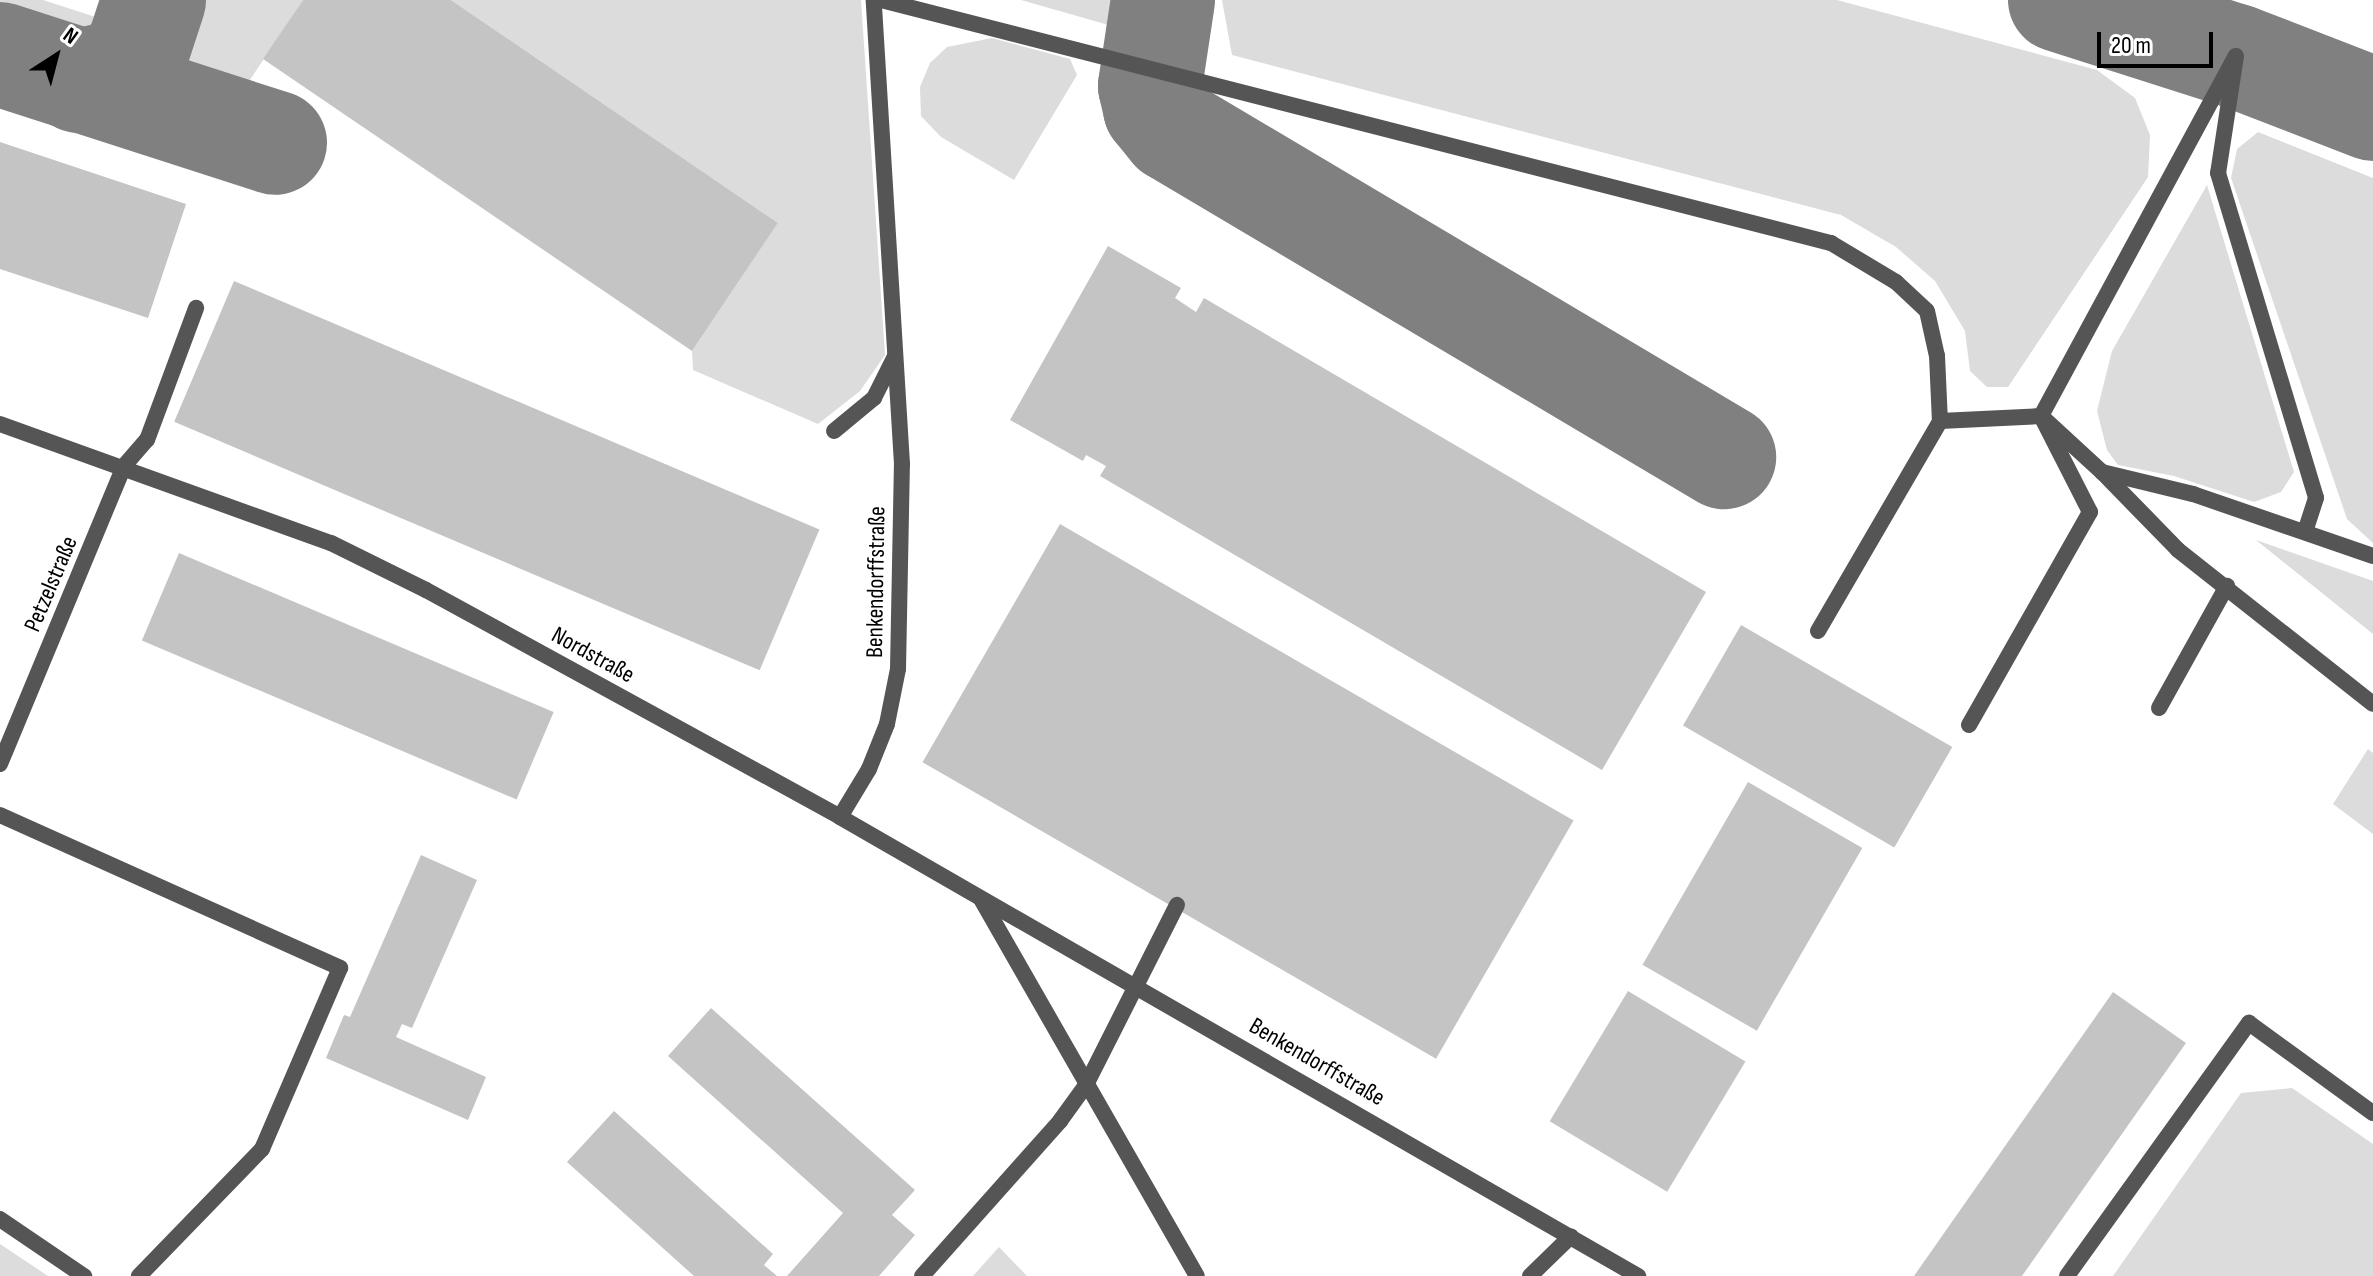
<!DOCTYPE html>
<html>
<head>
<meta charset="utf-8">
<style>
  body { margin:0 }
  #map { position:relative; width:2373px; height:1276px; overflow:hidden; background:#fff; font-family:"Sofia Sans Condensed",sans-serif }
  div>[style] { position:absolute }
  .green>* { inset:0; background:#dcdcdc }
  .taxiway>* { height:104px; margin:-52px; padding:0 52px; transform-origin:52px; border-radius:52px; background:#808080 }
  .building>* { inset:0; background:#c4c4c4; transform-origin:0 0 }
  .lane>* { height:16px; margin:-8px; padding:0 8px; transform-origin:8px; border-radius:8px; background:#555 }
  .street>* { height:16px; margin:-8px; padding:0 8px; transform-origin:8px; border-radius:8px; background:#555 }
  span { translate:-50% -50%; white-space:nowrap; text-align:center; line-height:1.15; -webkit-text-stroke:7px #fff; paint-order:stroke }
  .street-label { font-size:24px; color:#000 }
  .north { position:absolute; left:16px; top:16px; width:80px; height:80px; -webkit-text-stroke:6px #fff; paint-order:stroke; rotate:36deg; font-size:22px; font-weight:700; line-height:32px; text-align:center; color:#000 }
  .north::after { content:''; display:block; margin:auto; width:28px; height:36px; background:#000; clip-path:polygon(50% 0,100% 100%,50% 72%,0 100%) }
  .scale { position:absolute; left:2097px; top:32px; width:116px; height:36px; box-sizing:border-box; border:4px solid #000; border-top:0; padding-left:10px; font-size:24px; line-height:28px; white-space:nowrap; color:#000; -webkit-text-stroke:6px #fff; paint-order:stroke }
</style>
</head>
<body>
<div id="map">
  <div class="green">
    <i style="clip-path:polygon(0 0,43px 0,111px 22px,109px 29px,97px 40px,69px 48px,2px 26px)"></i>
    <i style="clip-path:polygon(201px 0,303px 0,236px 101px,203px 91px,184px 63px)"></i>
    <i style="clip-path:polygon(451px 0,861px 0,885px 355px,860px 391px,818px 424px,693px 370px,692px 351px,778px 223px)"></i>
    <i style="clip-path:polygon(1021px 0,1120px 0,1112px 26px)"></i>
    <i style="clip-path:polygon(1222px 0,1837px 0,2097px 70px,2135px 98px,2150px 135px,2148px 177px,2008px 387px,1987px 387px,1970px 371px,1965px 331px,1935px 281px,1896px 247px,1841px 215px,1232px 55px)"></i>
    <i style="clip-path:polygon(992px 38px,1070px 59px,1077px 75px,1014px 180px,941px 137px,921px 116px,920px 87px,930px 63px,947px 47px)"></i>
    <i style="clip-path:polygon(2258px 132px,2373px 178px,2373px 543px,2347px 519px,2231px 178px,2237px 149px)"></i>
    <i style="clip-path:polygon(2207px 185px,2294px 472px,2281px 492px,2254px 502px,2174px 476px,2118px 465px,2107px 450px,2097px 411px,2112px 351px)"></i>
    <i style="clip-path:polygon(2256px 540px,2373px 581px,2373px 634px)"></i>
    <i style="clip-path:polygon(2368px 749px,2373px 753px,2373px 834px,2333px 804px)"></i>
    <i style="clip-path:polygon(2292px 1088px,2373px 1144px,2373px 1276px,2113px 1276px,2241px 1093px)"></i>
    <i style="clip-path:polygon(0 1244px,48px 1276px,0 1276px)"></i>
    <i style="clip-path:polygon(999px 1247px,1027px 1276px,973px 1276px)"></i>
  </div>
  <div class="taxiway">
    <i style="left:1163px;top:0;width:87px;rotate:98.6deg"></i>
    <i style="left:1150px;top:86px;width:23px;rotate:77deg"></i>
    <i style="left:1155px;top:108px;width:28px;rotate:51deg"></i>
    <i style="left:1173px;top:130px;width:641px;rotate:30.69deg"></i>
    <i style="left:2060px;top:0;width:185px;rotate:17.7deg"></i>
    <i style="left:2236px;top:56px;width:147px;rotate:21.1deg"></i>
    <i style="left:0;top:54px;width:289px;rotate:17.9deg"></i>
    <i style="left:79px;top:81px;width:39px;rotate:-13deg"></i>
    <i style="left:117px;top:72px;width:28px;rotate:-45deg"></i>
    <i style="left:137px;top:52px;width:55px;rotate:-71.9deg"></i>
  </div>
  <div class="building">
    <i style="clip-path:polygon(303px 0,451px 0,778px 223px,692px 351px,263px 59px)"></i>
    <i style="clip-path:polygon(0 142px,186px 204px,148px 318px,0 269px)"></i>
    <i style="clip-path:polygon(1108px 246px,1181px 288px,1175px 298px,1196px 312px,1204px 298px,1706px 592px,1602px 770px,1100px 476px,1106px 466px,1086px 455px,1083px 461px,1010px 420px)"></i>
    <i style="left:234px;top:281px;width:636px;height:153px;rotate:23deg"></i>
    <i style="left:1060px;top:524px;width:593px;height:275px;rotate:30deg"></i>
    <i style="left:179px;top:553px;width:407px;height:95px;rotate:23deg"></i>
    <i style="left:1741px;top:625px;width:244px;height:116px;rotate:30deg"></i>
    <i style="left:1748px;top:782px;width:132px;height:211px;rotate:30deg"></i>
    <i style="clip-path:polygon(421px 855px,477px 880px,412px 1028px,402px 1024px,396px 1037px,486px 1077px,468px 1120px,326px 1058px,344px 1015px,350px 1017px)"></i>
    <i style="left:1628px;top:991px;width:137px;height:152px;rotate:31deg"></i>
    <i style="clip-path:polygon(2113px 992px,2186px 1043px,2162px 1077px,2022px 1276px,1914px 1276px)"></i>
    <i style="clip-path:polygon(711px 1008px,915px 1190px,892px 1215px,915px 1235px,879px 1276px,787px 1276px,843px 1213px,668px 1056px)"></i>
    <i style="clip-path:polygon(614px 1111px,773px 1254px,764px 1265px,777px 1276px,694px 1276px,567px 1162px)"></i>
  </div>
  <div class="lane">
    <i style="left:881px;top:0;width:981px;rotate:14.35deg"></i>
    <i style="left:1831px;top:243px;width:76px;rotate:31deg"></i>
    <i style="left:1896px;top:282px;width:42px;rotate:43.1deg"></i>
    <i style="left:1927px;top:311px;width:46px;rotate:77.5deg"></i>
    <i style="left:1937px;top:356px;width:65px;rotate:87.4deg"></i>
    <i style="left:1940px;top:421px;width:101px;rotate:-2.8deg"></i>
    <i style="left:2041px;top:416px;width:83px;rotate:42.6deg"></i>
    <i style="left:2102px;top:472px;width:94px;rotate:13.6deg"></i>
    <i style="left:2193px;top:494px;width:190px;rotate:19deg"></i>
    <i style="left:834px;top:431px;width:52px;rotate:-39.5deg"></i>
    <i style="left:874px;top:398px;width:47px;rotate:-63.4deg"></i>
    <i style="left:124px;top:466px;width:35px;rotate:-49deg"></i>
    <i style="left:147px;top:440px;width:141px;rotate:-69.6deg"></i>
    <i style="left:2102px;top:472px;width:109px;rotate:45.7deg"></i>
    <i style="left:2178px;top:550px;width:248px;rotate:38.3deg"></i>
    <i style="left:1818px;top:631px;width:243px;rotate:-59.8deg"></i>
    <i style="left:2159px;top:708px;width:140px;rotate:-60.9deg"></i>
    <i style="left:1969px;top:725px;width:245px;rotate:-60.4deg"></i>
    <i style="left:2090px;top:512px;width:108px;rotate:-117deg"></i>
    <i style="left:2041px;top:416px;width:409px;rotate:-61.6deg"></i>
    <i style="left:2236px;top:56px;width:118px;rotate:98.7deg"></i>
    <i style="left:2218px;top:173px;width:339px;rotate:73.2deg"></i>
    <i style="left:2316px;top:498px;width:35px;rotate:108deg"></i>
    <i style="left:0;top:815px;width:373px;rotate:24.2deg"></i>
    <i style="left:340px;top:968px;width:197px;rotate:113.3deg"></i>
    <i style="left:262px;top:1149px;width:177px;rotate:134.1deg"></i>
    <i style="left:840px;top:817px;width:56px;rotate:-58.9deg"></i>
    <i style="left:869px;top:769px;width:48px;rotate:-68.2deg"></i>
    <i style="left:887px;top:724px;width:56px;rotate:-78.7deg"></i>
    <i style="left:898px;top:669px;width:205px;rotate:-88.9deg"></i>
    <i style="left:902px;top:464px;width:465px;rotate:-93.5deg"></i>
    <i style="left:1136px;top:986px;width:91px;rotate:-63.2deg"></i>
    <i style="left:2067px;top:1276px;width:312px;rotate:-54.3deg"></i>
    <i style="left:2249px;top:1023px;width:153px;rotate:36deg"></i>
  </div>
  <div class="street">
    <i style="left:0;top:424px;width:352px;rotate:19.8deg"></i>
    <i style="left:331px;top:543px;width:106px;rotate:26.3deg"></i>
    <i style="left:426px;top:590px;width:472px;rotate:28.7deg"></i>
    <i style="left:840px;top:817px;width:921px;rotate:29.91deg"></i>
    <i style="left:0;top:764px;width:323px;rotate:-67.4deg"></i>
    <i style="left:981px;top:899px;width:434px;rotate:60.2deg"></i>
    <i style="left:0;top:1219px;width:102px;rotate:34.2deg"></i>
    <i style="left:922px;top:1276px;width:208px;rotate:-48.3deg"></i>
    <i style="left:1060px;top:1121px;width:44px;rotate:-54.2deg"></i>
    <i style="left:1086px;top:1085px;width:111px;rotate:-63.2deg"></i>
    <i style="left:1530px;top:1276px;width:57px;rotate:-44.3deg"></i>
  </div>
  <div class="street-label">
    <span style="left:876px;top:582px;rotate:-89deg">Benkendorffstraße</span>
    <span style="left:51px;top:584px;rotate:-67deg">Petzelstraße</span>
    <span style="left:593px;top:655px;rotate:29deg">Nordstraße</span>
    <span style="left:1317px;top:1062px;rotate:30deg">Benkendorffstraße</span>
  </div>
  <div class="north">N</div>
  <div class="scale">20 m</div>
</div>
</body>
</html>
